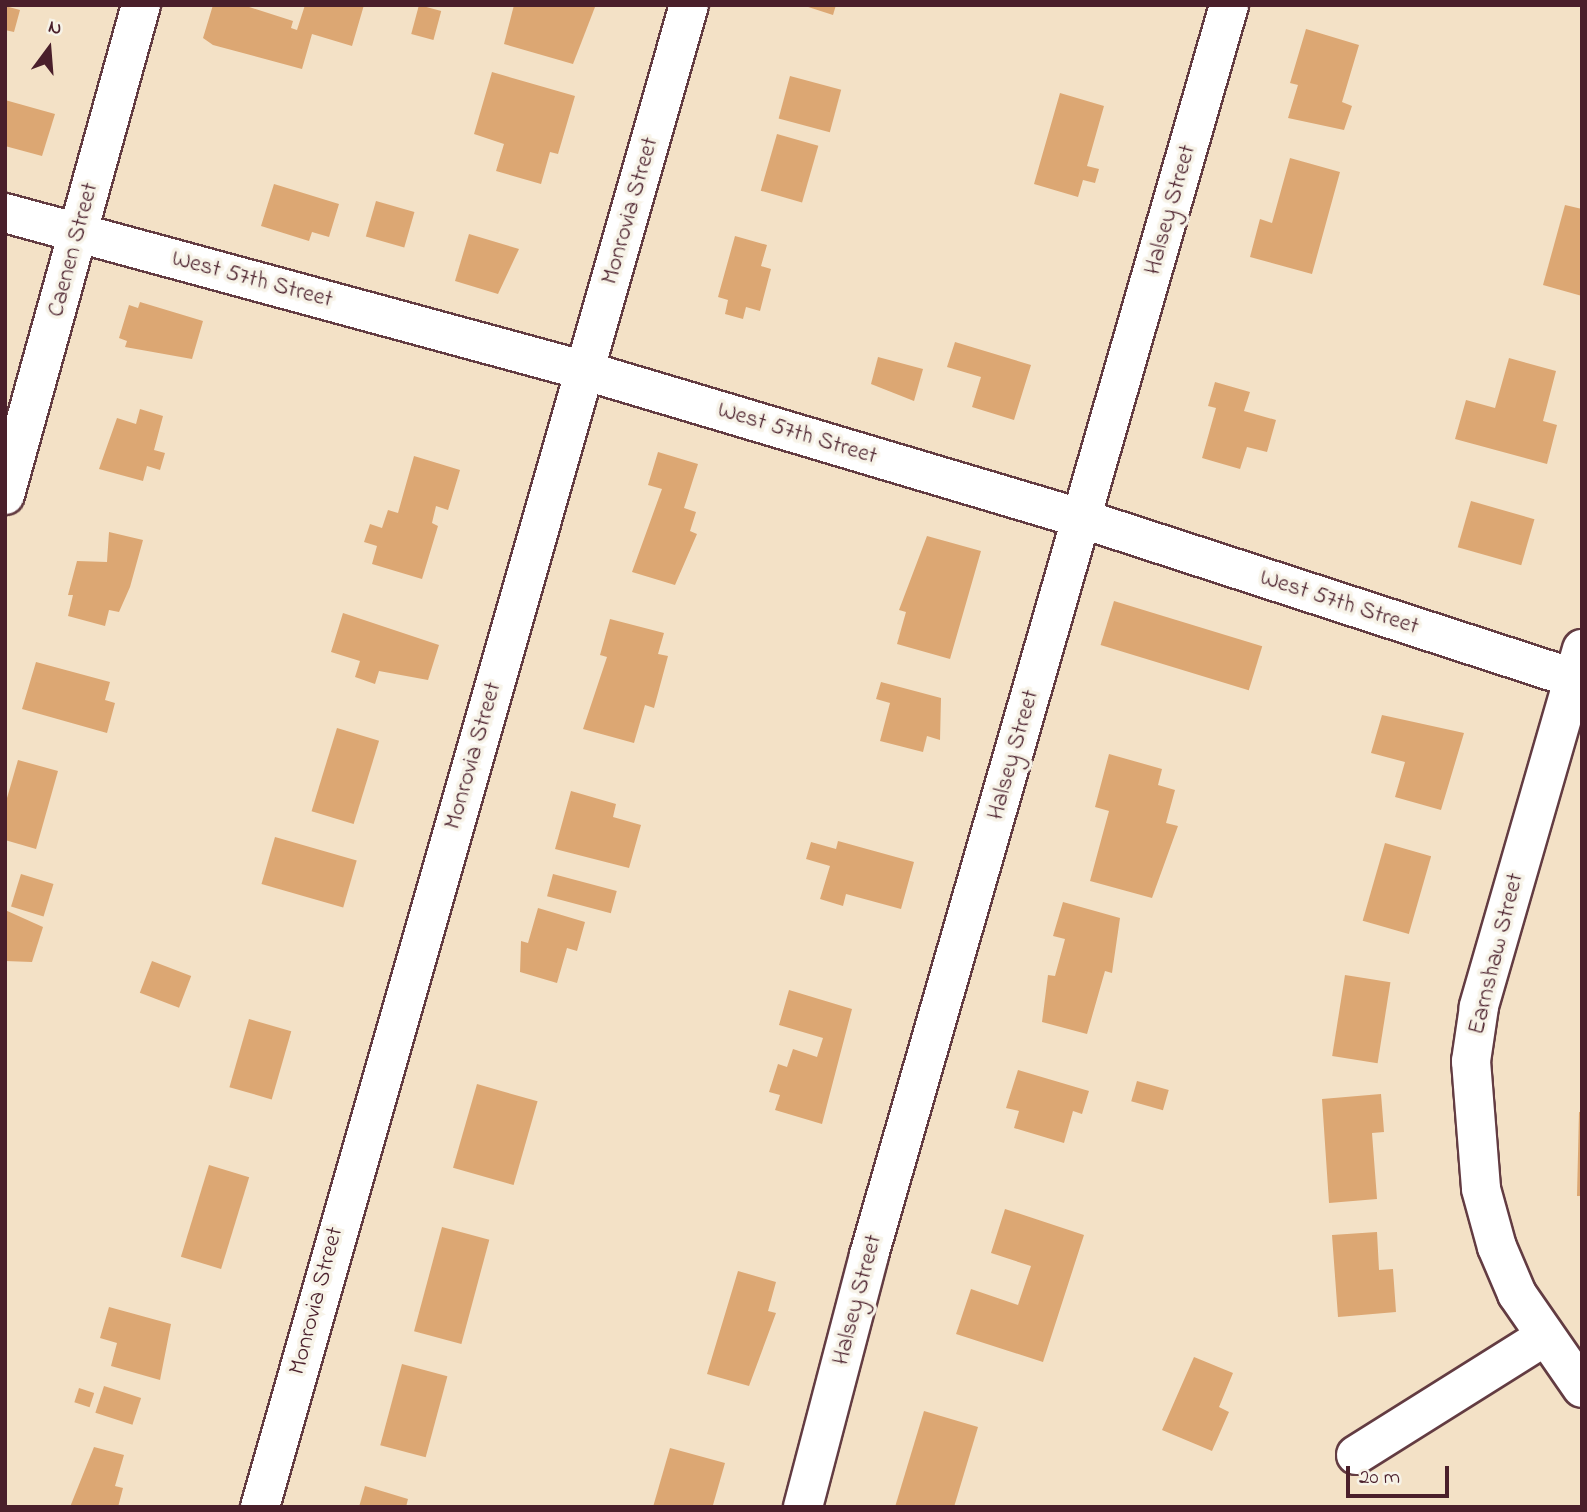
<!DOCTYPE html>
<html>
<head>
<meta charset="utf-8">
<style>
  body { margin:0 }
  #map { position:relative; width:1587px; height:1512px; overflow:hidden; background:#f3e1c6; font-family:"Indie Flower",sans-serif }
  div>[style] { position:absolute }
  .building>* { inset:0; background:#dca773; transform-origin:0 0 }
  .roads { filter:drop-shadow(2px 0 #633c42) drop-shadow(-2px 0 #633c42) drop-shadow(0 2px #633c42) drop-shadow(0 -2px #633c42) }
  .minor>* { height:38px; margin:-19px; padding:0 19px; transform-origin:19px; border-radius:19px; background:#fff }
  span { translate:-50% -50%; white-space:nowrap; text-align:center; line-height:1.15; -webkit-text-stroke:7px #f7f3e8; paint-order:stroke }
  .street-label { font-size:24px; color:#4a1f2b }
  .frame { position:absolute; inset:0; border:7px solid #4a1f2b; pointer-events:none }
  .north { position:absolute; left:14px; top:14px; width:70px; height:70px; -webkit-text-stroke:5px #f7f3e8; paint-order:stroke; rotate:16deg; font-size:19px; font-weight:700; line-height:28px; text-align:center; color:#4a1f2b }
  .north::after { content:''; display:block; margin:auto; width:24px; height:32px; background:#4a1f2b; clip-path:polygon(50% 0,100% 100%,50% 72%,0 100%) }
  .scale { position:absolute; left:1346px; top:1466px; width:103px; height:32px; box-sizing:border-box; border:4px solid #4a1f2b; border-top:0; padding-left:9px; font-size:21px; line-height:24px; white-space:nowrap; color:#4a1f2b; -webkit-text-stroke:5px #f7f3e8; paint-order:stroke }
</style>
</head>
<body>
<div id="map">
  <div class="building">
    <i style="clip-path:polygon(213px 5px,243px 5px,293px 21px,291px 28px,297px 30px,305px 5px,364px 5px,352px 46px,312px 34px,302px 69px,213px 45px,203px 38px)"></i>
    <i style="left:419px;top:5px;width:23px;height:30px;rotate:15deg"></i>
    <i style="clip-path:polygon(514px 5px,595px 7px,573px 64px,504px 44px)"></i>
    <i style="clip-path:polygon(802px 5px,836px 5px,833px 15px)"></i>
    <i style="clip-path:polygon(5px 6px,20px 10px,14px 32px,5px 30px)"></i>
    <i style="clip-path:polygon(1306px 29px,1359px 45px,1342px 102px,1352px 106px,1344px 130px,1288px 118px,1298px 85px,1290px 83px)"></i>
    <i style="clip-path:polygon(492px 72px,575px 96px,558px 154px,550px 152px,541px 184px,496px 171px,504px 144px,474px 134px)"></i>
    <i style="left:790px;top:76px;width:53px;height:44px;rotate:15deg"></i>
    <i style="clip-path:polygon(1060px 93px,1104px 106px,1087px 166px,1099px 169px,1095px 183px,1083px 180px,1078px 197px,1034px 184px)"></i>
    <i style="clip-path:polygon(5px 100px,55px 114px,42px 156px,5px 146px)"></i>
    <i style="left:777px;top:134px;width:43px;height:59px;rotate:16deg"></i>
    <i style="clip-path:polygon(1290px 158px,1340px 172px,1312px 274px,1250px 257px,1260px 219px,1272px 223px)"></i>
    <i style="clip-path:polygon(274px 184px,339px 204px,329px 237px,312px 232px,309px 241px,261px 226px)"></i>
    <i style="left:376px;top:201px;width:40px;height:37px;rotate:16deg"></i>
    <i style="clip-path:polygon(1565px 205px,1582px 209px,1582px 296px,1543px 285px)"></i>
    <i style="clip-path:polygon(469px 234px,519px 249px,498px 294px,455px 281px)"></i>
    <i style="clip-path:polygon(735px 236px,767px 245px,761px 266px,771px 269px,760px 311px,746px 307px,743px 319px,725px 314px,728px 300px,718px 297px)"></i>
    <i style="clip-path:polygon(140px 302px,203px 321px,192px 359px,125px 347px,127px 341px,119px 338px,129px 305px,138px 308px)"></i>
    <i style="clip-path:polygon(955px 342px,1031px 365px,1014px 420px,972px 407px,981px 377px,947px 367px)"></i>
    <i style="clip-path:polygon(878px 357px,923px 369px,914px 401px,871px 384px)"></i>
    <i style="clip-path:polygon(1509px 358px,1556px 371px,1543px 421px,1557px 425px,1547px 464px,1455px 439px,1466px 400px,1495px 408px)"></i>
    <i style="clip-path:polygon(1215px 382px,1250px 392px,1244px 411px,1276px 420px,1267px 452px,1247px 447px,1240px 469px,1202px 458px,1216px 408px,1208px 406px)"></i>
    <i style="clip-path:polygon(140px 409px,163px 416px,154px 450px,165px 453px,160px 470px,147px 466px,143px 481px,99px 469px,117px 418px,136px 424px)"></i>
    <i style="clip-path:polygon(658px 452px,698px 464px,684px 508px,696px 512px,690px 531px,697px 534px,675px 585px,632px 572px,662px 489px,648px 485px)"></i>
    <i style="clip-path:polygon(414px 456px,460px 470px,448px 510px,436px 506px,432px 523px,438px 526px,422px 579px,372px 564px,377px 546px,364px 542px,370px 524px,382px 528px,388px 510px,398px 513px)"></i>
    <i style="left:1471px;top:501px;width:66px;height:48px;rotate:16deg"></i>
    <i style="clip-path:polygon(109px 532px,143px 540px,130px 587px,119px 612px,109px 610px,105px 626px,68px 616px,73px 595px,68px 595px,77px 561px,107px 562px)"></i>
    <i style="clip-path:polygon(927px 536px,981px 551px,950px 659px,897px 644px,906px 612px,899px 610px)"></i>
    <i style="left:1114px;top:601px;width:155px;height:46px;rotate:17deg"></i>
    <i style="clip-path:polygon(343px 613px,439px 645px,428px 680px,379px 671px,375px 684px,355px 677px,360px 661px,331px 652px)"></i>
    <i style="clip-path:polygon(610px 619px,664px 633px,658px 654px,668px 656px,654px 708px,645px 705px,634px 743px,583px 729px,607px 657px,600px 655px)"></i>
    <i style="clip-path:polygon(36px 662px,110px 682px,105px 700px,115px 703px,107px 733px,22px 709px)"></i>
    <i style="clip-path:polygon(881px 682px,941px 698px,940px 740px,927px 736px,923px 752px,880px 741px,890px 703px,876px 699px)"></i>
    <i style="clip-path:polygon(1382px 715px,1464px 733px,1441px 810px,1395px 797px,1405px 762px,1371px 753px)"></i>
    <i style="left:337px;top:728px;width:44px;height:87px;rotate:17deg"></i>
    <i style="clip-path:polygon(1109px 754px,1162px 769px,1158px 785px,1175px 790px,1166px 823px,1178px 826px,1152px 898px,1090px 881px,1109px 811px,1095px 807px)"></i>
    <i style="clip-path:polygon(18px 760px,58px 771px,36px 849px,5px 840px,5px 805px)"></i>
    <i style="clip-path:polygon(571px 791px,616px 804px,613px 817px,641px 825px,629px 868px,555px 849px)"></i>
    <i style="left:275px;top:837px;width:85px;height:49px;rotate:16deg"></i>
    <i style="clip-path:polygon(838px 841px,914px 862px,901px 909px,846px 894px,843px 906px,820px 899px,830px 866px,806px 859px,811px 842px,836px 849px)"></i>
    <i style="left:1385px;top:843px;width:48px;height:81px;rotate:16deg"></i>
    <i style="left:21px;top:874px;width:34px;height:34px;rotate:17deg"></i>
    <i style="left:553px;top:874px;width:66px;height:23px;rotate:15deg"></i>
    <i style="clip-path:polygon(1063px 902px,1120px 918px,1112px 973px,1105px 971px,1087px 1034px,1042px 1022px,1048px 975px,1055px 976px,1065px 939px,1053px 936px)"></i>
    <i style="clip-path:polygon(538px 908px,585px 922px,577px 951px,567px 948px,557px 983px,520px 972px,521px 941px,528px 943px)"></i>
    <i style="clip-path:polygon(5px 910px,43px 927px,32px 962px,5px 961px)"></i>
    <i style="left:152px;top:961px;width:42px;height:34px;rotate:21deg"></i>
    <i style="left:1345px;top:975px;width:46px;height:82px;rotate:9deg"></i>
    <i style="clip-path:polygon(789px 990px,852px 1009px,822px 1124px,775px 1110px,780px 1095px,769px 1092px,778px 1064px,787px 1067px,793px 1049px,817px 1057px,823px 1038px,779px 1025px)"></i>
    <i style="left:249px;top:1019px;width:44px;height:71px;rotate:16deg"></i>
    <i style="clip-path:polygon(1018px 1070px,1089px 1091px,1082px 1114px,1073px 1111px,1064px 1143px,1014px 1128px,1019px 1111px,1006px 1108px)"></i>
    <i style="left:1137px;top:1081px;width:33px;height:21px;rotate:16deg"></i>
    <i style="left:477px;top:1084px;width:63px;height:87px;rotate:16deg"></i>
    <i style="clip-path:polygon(1381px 1094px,1384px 1132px,1372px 1133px,1377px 1199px,1329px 1203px,1322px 1099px)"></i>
    <i style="clip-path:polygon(1579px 1112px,1582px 1112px,1582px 1196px,1577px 1196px)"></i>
    <i style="left:209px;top:1165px;width:42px;height:96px;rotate:17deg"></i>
    <i style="clip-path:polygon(1005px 1209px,1084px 1235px,1043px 1362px,956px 1334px,971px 1289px,1018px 1305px,1031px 1266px,991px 1253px)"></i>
    <i style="left:442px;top:1227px;width:49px;height:108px;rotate:15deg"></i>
    <i style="clip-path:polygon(1377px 1232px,1379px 1270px,1393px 1269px,1396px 1312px,1338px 1317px,1332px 1235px)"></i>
    <i style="clip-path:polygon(738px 1271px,776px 1282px,768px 1311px,776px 1313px,749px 1386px,707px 1374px)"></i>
    <i style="clip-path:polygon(109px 1307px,171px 1324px,160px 1380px,111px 1366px,117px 1343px,100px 1338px)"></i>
    <i style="clip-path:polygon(1194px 1357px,1233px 1373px,1219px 1407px,1229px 1412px,1212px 1451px,1162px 1430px)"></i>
    <i style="left:402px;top:1364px;width:47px;height:84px;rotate:15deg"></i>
    <i style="left:104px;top:1386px;width:39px;height:28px;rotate:18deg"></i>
    <i style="left:79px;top:1388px;width:16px;height:15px;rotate:18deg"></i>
    <i style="clip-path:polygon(924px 1411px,978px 1427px,954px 1507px,895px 1507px)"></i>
    <i style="clip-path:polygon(94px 1447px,124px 1455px,115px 1486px,123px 1488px,118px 1507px,70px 1507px)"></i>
    <i style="clip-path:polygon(670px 1448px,725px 1463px,713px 1505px,653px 1507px)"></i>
    <i style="clip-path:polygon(365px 1486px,408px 1499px,406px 1507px,359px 1507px)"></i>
  </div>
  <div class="roads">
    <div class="minor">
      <i style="left:5px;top:213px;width:602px;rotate:15.21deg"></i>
      <i style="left:586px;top:371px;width:519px;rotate:16.58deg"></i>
      <i style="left:1083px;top:519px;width:525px;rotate:17.99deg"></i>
      <i style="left:5px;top:495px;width:509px;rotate:-74.49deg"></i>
      <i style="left:1582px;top:649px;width:373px;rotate:106.1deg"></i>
      <i style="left:1479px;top:1007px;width:55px;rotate:98.4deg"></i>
      <i style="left:1471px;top:1061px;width:128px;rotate:85.5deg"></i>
      <i style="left:1481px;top:1189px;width:60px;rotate:74.6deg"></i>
      <i style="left:1497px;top:1247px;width:51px;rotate:66.9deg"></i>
      <i style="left:1517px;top:1294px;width:114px;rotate:55.3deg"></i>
      <i style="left:1356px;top:1455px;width:222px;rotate:-32.1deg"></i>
      <i style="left:260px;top:1507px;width:1562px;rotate:-74.06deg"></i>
      <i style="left:803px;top:1507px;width:260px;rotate:-75.3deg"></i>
      <i style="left:869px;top:1255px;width:1301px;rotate:-73.93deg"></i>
    </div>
  </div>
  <div class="street-label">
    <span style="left:1171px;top:210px;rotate:-74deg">Halsey Street</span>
    <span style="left:631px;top:211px;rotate:-74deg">Monrovia Street</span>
    <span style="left:74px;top:250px;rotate:-75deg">Caenen Street</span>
    <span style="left:252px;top:280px;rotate:15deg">West 57th Street</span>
    <span style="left:797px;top:434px;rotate:17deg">West 57th Street</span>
    <span style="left:1339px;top:603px;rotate:18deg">West 57th Street</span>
    <span style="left:1014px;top:755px;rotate:-74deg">Halsey Street</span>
    <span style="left:474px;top:756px;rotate:-74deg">Monrovia Street</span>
    <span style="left:1497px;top:954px;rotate:-76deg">Earnshaw Street</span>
    <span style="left:858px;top:1300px;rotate:-75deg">Halsey Street</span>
    <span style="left:317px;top:1301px;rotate:-75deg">Monrovia Street</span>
  </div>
  <div class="frame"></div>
  <div class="north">N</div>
  <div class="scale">20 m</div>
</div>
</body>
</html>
